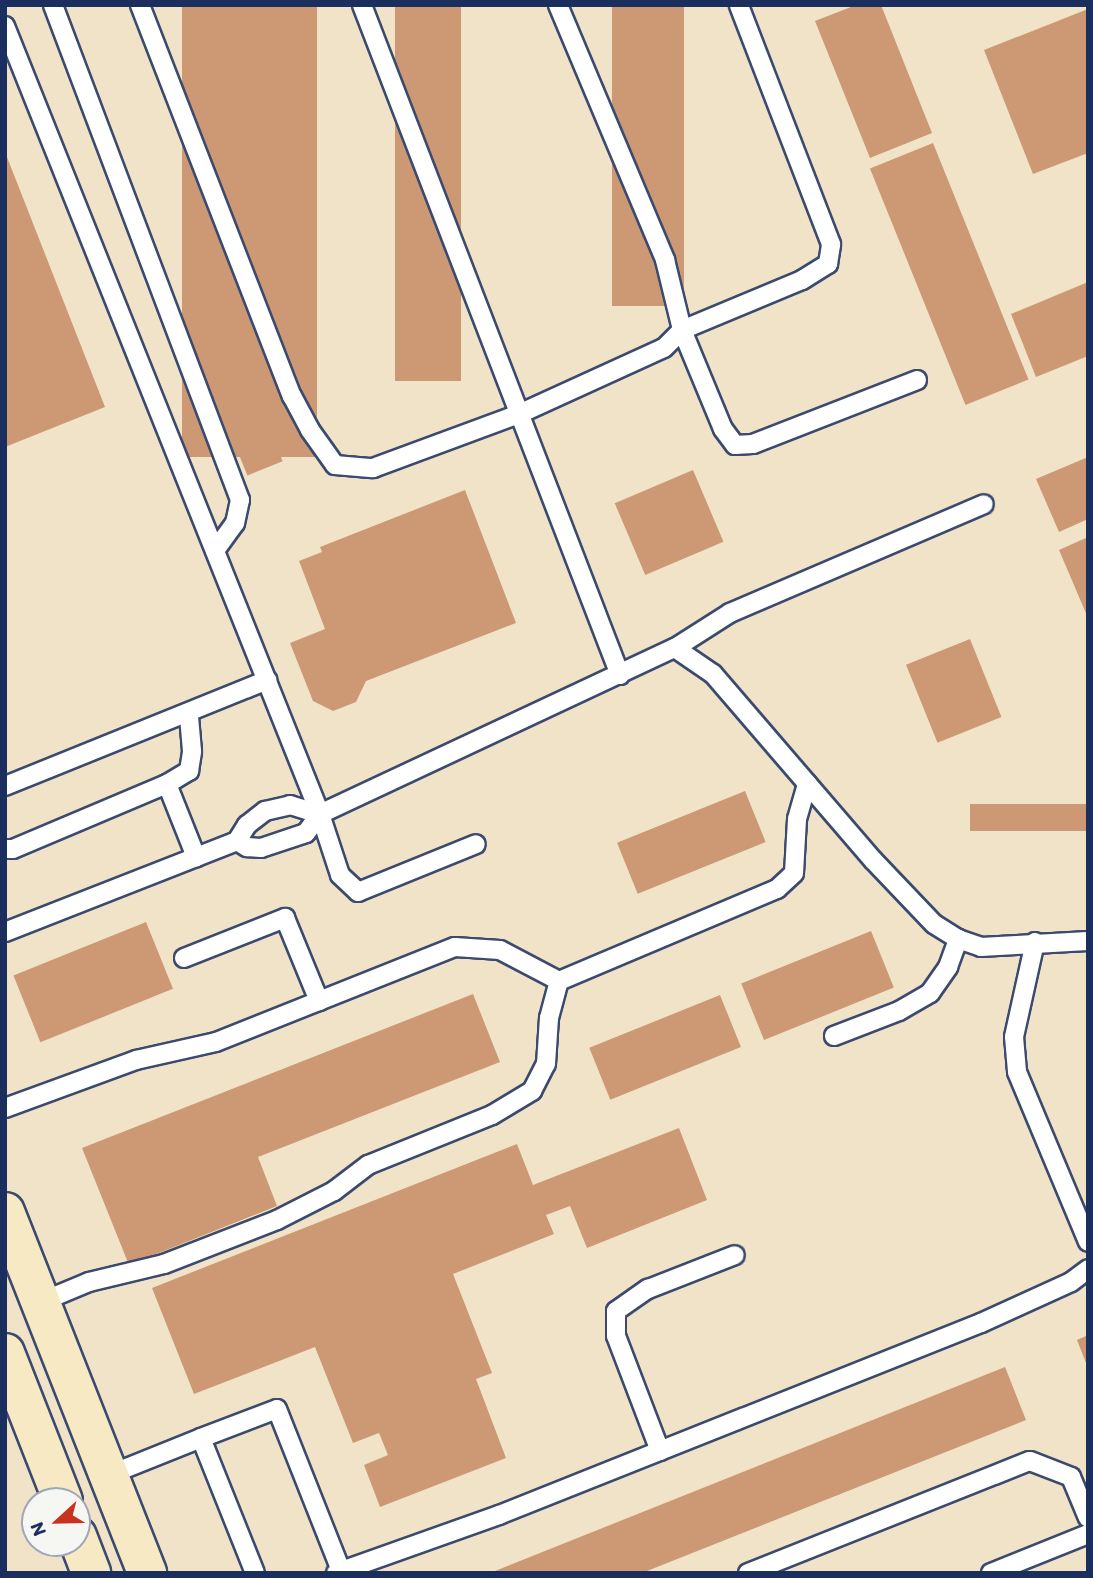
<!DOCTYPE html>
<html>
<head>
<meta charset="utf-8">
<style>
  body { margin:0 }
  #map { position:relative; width:1093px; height:1578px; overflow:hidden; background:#f1e3c8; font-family:Itim,sans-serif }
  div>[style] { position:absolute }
  .building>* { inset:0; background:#cd9975; transform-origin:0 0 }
  .roads { filter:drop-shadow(2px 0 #3b4a6e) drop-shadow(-2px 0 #3b4a6e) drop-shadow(0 2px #3b4a6e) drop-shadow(0 -2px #3b4a6e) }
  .lane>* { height:18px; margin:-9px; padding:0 9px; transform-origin:9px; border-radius:9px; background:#fff }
  .secondary>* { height:38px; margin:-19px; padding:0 19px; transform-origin:19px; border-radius:19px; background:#f6e9c3 }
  span { translate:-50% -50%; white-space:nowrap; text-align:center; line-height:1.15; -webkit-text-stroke:5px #f6f6f2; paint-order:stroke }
  .frame { position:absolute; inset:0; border:7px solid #1b2f5e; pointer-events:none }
  .north { position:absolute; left:21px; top:1487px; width:70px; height:70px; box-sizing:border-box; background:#f6f6f2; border:2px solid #9ea6b7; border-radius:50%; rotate:248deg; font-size:19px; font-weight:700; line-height:28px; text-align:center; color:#1b2f5e }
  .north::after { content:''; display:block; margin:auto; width:24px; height:32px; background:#c8321e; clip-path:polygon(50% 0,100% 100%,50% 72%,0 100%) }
</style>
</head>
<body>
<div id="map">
  <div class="building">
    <i style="left:182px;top:5px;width:135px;height:452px"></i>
    <i style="left:395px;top:5px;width:66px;height:376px"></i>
    <i style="left:612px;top:5px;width:72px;height:301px"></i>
    <i style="clip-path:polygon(856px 5px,881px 5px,932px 133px,870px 158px,815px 21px)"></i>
    <i style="clip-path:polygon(1088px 9px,1088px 153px,1033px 174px,984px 50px)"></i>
    <i style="left:933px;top:143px;width:255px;height:68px;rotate:68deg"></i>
    <i style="clip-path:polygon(5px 152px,105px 407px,5px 447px)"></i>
    <i style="clip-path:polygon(1088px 282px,1088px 356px,1036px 377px,1011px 314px)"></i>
    <i style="left:253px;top:388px;width:79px;height:38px;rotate:68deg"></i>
    <i style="clip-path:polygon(1088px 457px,1088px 519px,1059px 532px,1036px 479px)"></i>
    <i style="left:693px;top:470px;width:78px;height:85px;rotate:67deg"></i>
    <i style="clip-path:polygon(465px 490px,516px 623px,366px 681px,356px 702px,333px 711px,313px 701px,290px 643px,325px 629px,299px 561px,322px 552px,320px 547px)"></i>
    <i style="clip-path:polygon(1088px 537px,1088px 618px,1059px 550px)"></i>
    <i style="left:970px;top:639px;width:84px;height:69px;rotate:68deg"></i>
    <i style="left:745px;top:791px;width:55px;height:138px;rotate:68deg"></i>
    <i style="left:1088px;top:804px;width:27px;height:118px;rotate:90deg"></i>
    <i style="left:146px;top:922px;width:72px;height:143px;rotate:68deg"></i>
    <i style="left:871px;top:931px;width:61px;height:140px;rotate:68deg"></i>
    <i style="clip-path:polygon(473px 994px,500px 1062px,258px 1157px,277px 1206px,129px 1265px,82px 1148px)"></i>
    <i style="left:720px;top:995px;width:56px;height:141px;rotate:68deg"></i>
    <i style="clip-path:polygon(679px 1128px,707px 1200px,587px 1248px,570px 1206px,546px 1215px,554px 1234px,453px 1274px,492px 1373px,476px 1379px,506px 1458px,380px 1507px,364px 1465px,388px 1455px,379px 1433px,353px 1443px,315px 1347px,194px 1394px,152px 1288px,517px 1144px,533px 1185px)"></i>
    <i style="clip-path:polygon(1088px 1335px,1088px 1368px,1077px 1340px)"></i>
    <i style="clip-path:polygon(1005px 1367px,1026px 1420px,642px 1573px,490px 1573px)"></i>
  </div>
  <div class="roads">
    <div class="lane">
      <i style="left:53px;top:5px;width:529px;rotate:69.3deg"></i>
      <i style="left:240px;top:500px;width:24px;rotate:102deg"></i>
      <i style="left:235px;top:523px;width:34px;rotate:126deg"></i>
      <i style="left:140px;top:5px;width:420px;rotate:68.8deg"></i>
      <i style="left:292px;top:396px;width:38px;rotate:62deg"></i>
      <i style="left:310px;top:430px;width:43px;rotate:54.5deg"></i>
      <i style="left:335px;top:465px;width:38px;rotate:5deg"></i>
      <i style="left:373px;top:468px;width:156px;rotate:-20.3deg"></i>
      <i style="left:519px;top:414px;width:159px;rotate:-24.5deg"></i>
      <i style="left:664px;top:348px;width:25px;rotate:-45deg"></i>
      <i style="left:682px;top:330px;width:130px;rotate:-22.6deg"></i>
      <i style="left:802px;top:280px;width:31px;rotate:-32deg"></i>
      <i style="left:828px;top:264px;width:20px;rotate:-81deg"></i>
      <i style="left:831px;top:244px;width:256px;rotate:-111.1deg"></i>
      <i style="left:362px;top:5px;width:718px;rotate:68.94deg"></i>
      <i style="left:558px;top:5px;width:277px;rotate:67.2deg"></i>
      <i style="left:665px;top:260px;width:72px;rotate:76.3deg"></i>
      <i style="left:682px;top:330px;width:107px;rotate:67.5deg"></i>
      <i style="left:723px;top:429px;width:20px;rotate:53deg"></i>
      <i style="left:735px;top:445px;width:18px;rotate:-3deg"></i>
      <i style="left:753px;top:444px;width:176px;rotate:-21.3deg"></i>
      <i style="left:5px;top:26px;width:849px;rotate:68.21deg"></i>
      <i style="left:320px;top:814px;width:64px;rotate:71.8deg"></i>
      <i style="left:340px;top:875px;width:25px;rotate:43deg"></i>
      <i style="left:358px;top:892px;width:127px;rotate:-22.1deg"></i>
      <i style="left:675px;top:648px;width:65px;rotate:-32.5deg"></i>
      <i style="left:730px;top:613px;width:276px;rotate:-23.2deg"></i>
      <i style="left:167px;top:784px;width:79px;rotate:68.3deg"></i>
      <i style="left:5px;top:786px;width:283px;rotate:-22deg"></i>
      <i style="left:237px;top:841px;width:19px;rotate:-58deg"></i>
      <i style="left:247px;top:825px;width:23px;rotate:-38deg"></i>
      <i style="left:265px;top:811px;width:26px;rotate:-13deg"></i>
      <i style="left:290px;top:805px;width:31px;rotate:17deg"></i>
      <i style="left:5px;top:849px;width:8px"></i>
      <i style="left:13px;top:849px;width:167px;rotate:-22.9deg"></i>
      <i style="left:167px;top:784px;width:26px;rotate:-31deg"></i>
      <i style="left:189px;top:771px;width:20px;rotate:-81deg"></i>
      <i style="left:192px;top:751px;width:38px;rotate:-95deg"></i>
      <i style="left:5px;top:932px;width:249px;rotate:-21.4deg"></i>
      <i style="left:237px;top:841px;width:12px;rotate:31deg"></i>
      <i style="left:247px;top:847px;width:14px;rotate:4deg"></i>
      <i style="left:261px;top:848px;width:47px;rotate:-18.4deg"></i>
      <i style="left:306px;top:833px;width:24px;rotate:-54deg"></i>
      <i style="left:320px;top:814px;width:392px;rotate:-25.1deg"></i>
      <i style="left:675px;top:648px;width:46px;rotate:34.4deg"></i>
      <i style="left:713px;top:674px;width:245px;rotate:49.3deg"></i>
      <i style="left:873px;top:860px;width:88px;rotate:46.4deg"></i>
      <i style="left:934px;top:924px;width:28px;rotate:32deg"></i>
      <i style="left:958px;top:939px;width:24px;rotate:19deg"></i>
      <i style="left:981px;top:947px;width:107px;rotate:-3.2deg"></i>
      <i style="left:1035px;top:942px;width:97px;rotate:102.5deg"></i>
      <i style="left:1014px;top:1037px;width:35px;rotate:85deg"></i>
      <i style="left:1017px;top:1072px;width:184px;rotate:67.3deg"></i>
      <i style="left:184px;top:958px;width:109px;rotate:-21.6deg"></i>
      <i style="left:285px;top:918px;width:90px;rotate:67.7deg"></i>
      <i style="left:834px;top:1036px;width:70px;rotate:-21deg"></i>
      <i style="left:899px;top:1011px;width:36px;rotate:-30deg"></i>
      <i style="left:930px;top:993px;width:32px;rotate:-55deg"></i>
      <i style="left:948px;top:967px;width:30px;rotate:-70deg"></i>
      <i style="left:5px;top:1108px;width:140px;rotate:-20.1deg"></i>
      <i style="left:136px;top:1060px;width:82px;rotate:-12.7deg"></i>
      <i style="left:216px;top:1042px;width:257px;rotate:-21.7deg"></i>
      <i style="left:455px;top:947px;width:45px;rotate:3.8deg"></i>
      <i style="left:500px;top:950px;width:67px;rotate:27.7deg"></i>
      <i style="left:559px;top:981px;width:237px;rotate:-22.9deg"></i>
      <i style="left:777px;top:889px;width:23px;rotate:-43deg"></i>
      <i style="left:794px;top:873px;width:54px;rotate:-86.8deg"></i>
      <i style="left:797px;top:819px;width:37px;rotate:-74deg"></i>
      <i style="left:41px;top:1302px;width:52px;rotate:-22.6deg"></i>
      <i style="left:89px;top:1282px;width:77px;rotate:-13.5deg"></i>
      <i style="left:164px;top:1264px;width:121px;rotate:-21.3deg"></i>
      <i style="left:277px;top:1220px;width:64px;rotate:-27deg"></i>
      <i style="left:334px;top:1191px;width:43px;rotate:-37.4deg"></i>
      <i style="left:368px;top:1165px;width:134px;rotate:-22deg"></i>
      <i style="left:492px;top:1115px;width:47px;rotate:-31deg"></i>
      <i style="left:532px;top:1091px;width:30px;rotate:-63deg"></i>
      <i style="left:546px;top:1064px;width:46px;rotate:-86.3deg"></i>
      <i style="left:549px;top:1018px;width:38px;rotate:-75deg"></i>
      <i style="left:201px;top:1438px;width:81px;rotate:-20.9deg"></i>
      <i style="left:277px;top:1409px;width:174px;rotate:68.4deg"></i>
      <i style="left:660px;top:1451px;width:123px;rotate:-110.9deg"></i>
      <i style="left:616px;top:1336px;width:25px;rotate:-90deg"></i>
      <i style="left:616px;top:1311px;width:39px;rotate:-35deg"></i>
      <i style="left:648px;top:1289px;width:93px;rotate:-21.3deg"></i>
      <i style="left:109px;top:1475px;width:99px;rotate:-21.9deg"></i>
      <i style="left:201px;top:1438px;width:145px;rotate:68.2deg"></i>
      <i style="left:336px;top:1573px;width:173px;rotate:-19.6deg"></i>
      <i style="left:499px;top:1515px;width:519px;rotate:-21.72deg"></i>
      <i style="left:981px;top:1323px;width:99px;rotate:-24.5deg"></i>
      <i style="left:1071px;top:1282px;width:21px;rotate:-37deg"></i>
      <i style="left:748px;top:1573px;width:303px;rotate:-21.7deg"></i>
      <i style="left:1030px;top:1461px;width:44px;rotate:21.3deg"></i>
      <i style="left:1071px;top:1477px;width:44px;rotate:67.5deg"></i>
      <i style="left:991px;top:1573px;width:105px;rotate:-21.9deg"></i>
    </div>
    <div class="secondary">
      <i style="left:5px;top:1212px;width:388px;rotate:68.5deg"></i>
      <i style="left:5px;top:1353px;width:159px;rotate:68.6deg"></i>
      <i style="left:77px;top:1536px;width:40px;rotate:69deg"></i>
    </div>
  </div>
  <div class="frame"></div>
  <div class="north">N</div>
</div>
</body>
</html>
